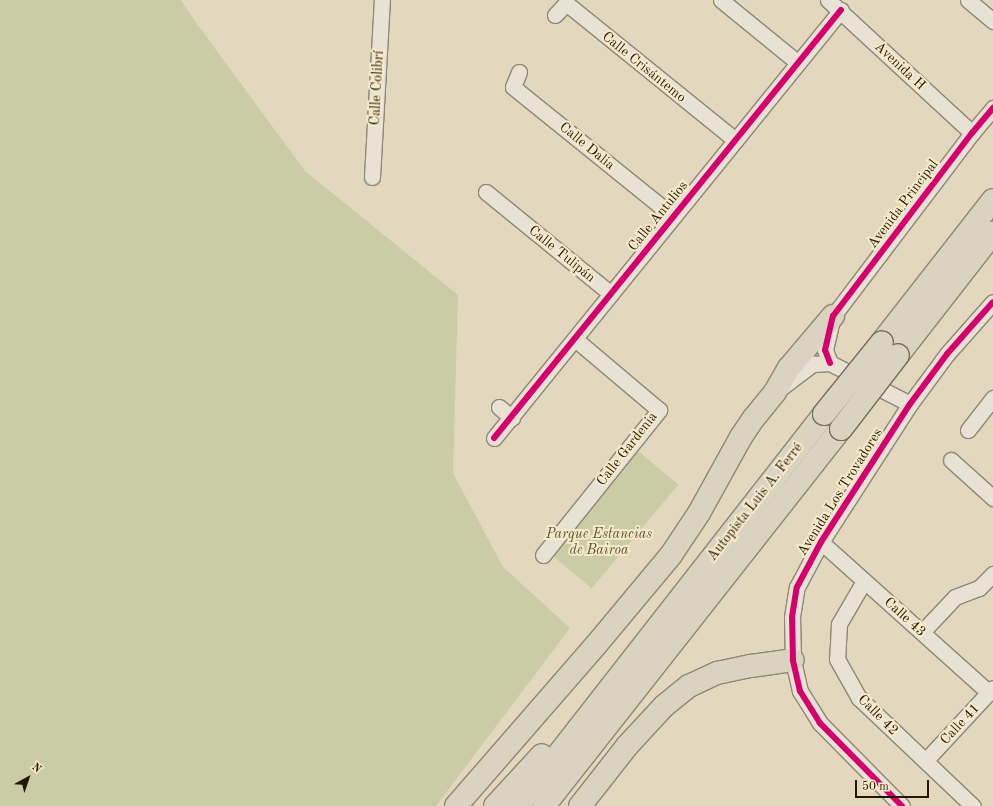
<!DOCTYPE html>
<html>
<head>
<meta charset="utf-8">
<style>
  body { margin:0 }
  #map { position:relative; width:993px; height:806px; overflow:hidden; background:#e3d8be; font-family:"Old Standard TT",serif }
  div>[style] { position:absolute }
  .green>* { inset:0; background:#c9cca5; transform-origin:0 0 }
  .roads { filter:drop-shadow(1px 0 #8f8776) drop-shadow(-1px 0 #8f8776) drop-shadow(0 1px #8f8776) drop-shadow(0 -1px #8f8776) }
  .minor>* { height:15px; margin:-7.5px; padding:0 7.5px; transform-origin:7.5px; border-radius:7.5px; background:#e8e2d5 }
  .highway>* { height:22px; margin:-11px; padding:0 11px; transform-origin:11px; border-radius:11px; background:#dbd3c1 }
  .bridges { filter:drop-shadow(1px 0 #746c5d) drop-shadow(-1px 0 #746c5d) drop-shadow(0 1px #746c5d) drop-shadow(0 -1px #746c5d) }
  .highway-bridge>* { height:22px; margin:-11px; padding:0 11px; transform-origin:11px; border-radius:11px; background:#dbd3c1 }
  .cycleway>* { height:6px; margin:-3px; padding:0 3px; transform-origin:3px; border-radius:3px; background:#d6006c }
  span { translate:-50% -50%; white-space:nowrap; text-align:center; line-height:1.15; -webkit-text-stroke:4px #f7eacb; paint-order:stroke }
  .street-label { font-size:14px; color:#241603 }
  .park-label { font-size:14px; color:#565234; font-style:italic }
  .north { position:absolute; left:8px; top:758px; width:40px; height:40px; -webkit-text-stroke:3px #f7eacb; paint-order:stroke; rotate:40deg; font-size:11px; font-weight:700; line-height:16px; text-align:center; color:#241603 }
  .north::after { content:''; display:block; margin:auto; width:14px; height:18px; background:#241603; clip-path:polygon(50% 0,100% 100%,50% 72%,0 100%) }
  .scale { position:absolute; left:855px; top:780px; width:74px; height:18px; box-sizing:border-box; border:2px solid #241603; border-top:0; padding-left:5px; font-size:12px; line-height:14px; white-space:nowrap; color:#241603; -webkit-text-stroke:3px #f7eacb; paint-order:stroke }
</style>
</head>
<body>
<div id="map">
  <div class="green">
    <i style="clip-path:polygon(0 0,181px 0,197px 24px,305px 171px,458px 295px,453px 473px,503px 567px,570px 628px,436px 806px,0 806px)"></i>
    <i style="left:637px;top:450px;width:54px;height:135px;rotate:40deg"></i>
  </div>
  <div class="roads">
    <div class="minor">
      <i style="left:721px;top:0;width:98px;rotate:39.2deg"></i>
      <i style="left:828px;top:0;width:196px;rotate:42.7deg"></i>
      <i style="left:968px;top:0;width:33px;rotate:40deg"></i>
      <i style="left:555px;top:15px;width:16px;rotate:-47deg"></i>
      <i style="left:566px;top:3px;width:218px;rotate:39deg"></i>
      <i style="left:519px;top:72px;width:16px;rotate:112deg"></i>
      <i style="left:513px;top:87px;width:206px;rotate:38.9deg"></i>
      <i style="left:372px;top:177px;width:177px;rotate:-86.8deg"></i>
      <i style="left:486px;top:192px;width:161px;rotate:39.2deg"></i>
      <i style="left:830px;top:363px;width:14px;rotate:-111deg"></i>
      <i style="left:825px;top:350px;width:35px;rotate:-77deg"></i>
      <i style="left:833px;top:316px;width:230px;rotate:-52.8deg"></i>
      <i style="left:972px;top:133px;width:33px;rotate:-50deg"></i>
      <i style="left:782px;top:387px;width:39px;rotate:-37deg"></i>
      <i style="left:813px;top:364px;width:17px;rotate:-3deg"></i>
      <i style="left:830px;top:363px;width:90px;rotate:27.1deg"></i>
      <i style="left:499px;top:407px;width:17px;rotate:40deg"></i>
      <i style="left:968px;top:430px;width:41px;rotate:-52deg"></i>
      <i style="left:494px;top:438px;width:551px;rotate:-50.97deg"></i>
      <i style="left:951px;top:460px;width:57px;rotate:42.1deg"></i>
      <i style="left:821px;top:542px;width:226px;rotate:41.9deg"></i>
      <i style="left:543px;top:555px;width:186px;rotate:-51.3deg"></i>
      <i style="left:659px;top:410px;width:110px;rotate:-139.8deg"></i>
      <i style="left:864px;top:581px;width:50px;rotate:120.2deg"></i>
      <i style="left:839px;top:624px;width:35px;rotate:93deg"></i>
      <i style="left:837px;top:659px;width:45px;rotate:60.6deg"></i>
      <i style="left:859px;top:698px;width:157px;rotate:43.5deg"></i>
      <i style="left:922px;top:632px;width:48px;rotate:-46.7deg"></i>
      <i style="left:955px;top:597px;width:26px;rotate:-21deg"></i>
      <i style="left:979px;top:588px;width:20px;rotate:-45deg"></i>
      <i style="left:926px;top:760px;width:98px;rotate:-47.1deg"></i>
      <i style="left:902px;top:806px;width:117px;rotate:-134.7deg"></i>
      <i style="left:820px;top:723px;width:38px;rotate:-122deg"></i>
      <i style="left:800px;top:691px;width:32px;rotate:-103deg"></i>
      <i style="left:793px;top:660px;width:43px;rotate:-91.3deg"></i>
      <i style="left:792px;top:617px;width:30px;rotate:-81deg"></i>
      <i style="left:797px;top:587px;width:51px;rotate:-61.9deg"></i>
      <i style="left:821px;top:542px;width:164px;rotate:-57.2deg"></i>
      <i style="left:910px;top:404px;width:62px;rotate:-53.5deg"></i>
      <i style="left:947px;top:354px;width:69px;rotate:-48.5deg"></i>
    </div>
    <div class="highway">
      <i style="left:882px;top:342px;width:180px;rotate:-52deg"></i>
      <i style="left:898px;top:355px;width:155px;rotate:-52.1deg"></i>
      <i style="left:456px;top:806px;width:213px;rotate:-49deg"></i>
      <i style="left:596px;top:645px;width:117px;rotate:-50.2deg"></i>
      <i style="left:671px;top:555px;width:50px;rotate:-56.3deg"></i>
      <i style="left:699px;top:513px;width:87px;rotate:-61.1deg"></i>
      <i style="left:741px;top:437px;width:23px;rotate:-56deg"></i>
      <i style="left:754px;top:418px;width:33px;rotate:-51deg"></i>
      <i style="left:775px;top:392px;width:28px;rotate:-60deg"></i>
      <i style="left:789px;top:368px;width:68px;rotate:-49.8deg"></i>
      <i style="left:495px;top:806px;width:69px;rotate:-47.3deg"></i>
      <i style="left:518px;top:806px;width:497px;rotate:-52deg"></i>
      <i style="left:544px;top:806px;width:480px;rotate:-51.8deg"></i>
      <i style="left:580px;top:806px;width:76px;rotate:-51.9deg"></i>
      <i style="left:627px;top:746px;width:54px;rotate:-47.2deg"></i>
      <i style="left:664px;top:706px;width:32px;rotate:-39deg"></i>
      <i style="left:689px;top:686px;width:31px;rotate:-25deg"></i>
      <i style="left:717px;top:673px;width:35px;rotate:-12deg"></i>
      <i style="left:751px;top:666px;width:42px;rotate:-8.1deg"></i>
    </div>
  </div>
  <div class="bridges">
    <div class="highway-bridge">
      <i style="left:824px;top:414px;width:92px;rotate:-51.1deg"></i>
      <i style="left:841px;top:429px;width:93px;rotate:-52.4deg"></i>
    </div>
  </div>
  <div class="cycleway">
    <i style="left:830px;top:363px;width:14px;rotate:-111deg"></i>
    <i style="left:825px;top:350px;width:35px;rotate:-77deg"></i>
    <i style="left:833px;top:316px;width:230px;rotate:-52.8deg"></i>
    <i style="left:972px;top:133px;width:33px;rotate:-50deg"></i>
    <i style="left:494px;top:438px;width:551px;rotate:-50.97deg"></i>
    <i style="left:902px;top:806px;width:117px;rotate:-134.7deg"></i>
    <i style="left:820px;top:723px;width:38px;rotate:-122deg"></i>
    <i style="left:800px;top:691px;width:32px;rotate:-103deg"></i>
    <i style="left:793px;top:660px;width:43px;rotate:-91.3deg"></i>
    <i style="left:792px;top:617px;width:30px;rotate:-81deg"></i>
    <i style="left:797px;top:587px;width:51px;rotate:-61.9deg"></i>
    <i style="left:821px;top:542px;width:164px;rotate:-57.2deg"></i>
    <i style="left:910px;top:404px;width:62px;rotate:-53.5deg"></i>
    <i style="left:947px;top:354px;width:69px;rotate:-48.5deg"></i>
  </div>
  <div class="street-label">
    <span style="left:900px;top:66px;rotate:43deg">Avenida H</span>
    <span style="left:644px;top:67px;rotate:39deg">Calle Crisántemo</span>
    <span style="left:377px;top:88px;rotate:-87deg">Calle Colibrí</span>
    <span style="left:587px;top:146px;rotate:39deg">Calle Dalia</span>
    <span style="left:903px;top:204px;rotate:-53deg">Avenida Principal</span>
    <span style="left:658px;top:216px;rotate:-51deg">Calle Antulios</span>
    <span style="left:562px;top:254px;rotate:39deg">Calle Tulipán</span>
    <span style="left:627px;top:449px;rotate:-52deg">Calle Gardenia</span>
    <span style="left:840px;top:492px;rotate:-58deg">Avenida Los Trovadores</span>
    <span style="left:755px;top:502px;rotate:-52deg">Autopista Luis A. Ferré</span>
    <span style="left:905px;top:617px;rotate:42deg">Calle 43</span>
    <span style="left:878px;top:715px;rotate:45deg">Calle 42</span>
    <span style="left:960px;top:724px;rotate:-47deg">Calle 41</span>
  </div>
  <div class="park-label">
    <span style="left:599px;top:542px">Parque Estancias<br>de Bairoa</span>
  </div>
  <div class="north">N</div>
  <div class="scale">50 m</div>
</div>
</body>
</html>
